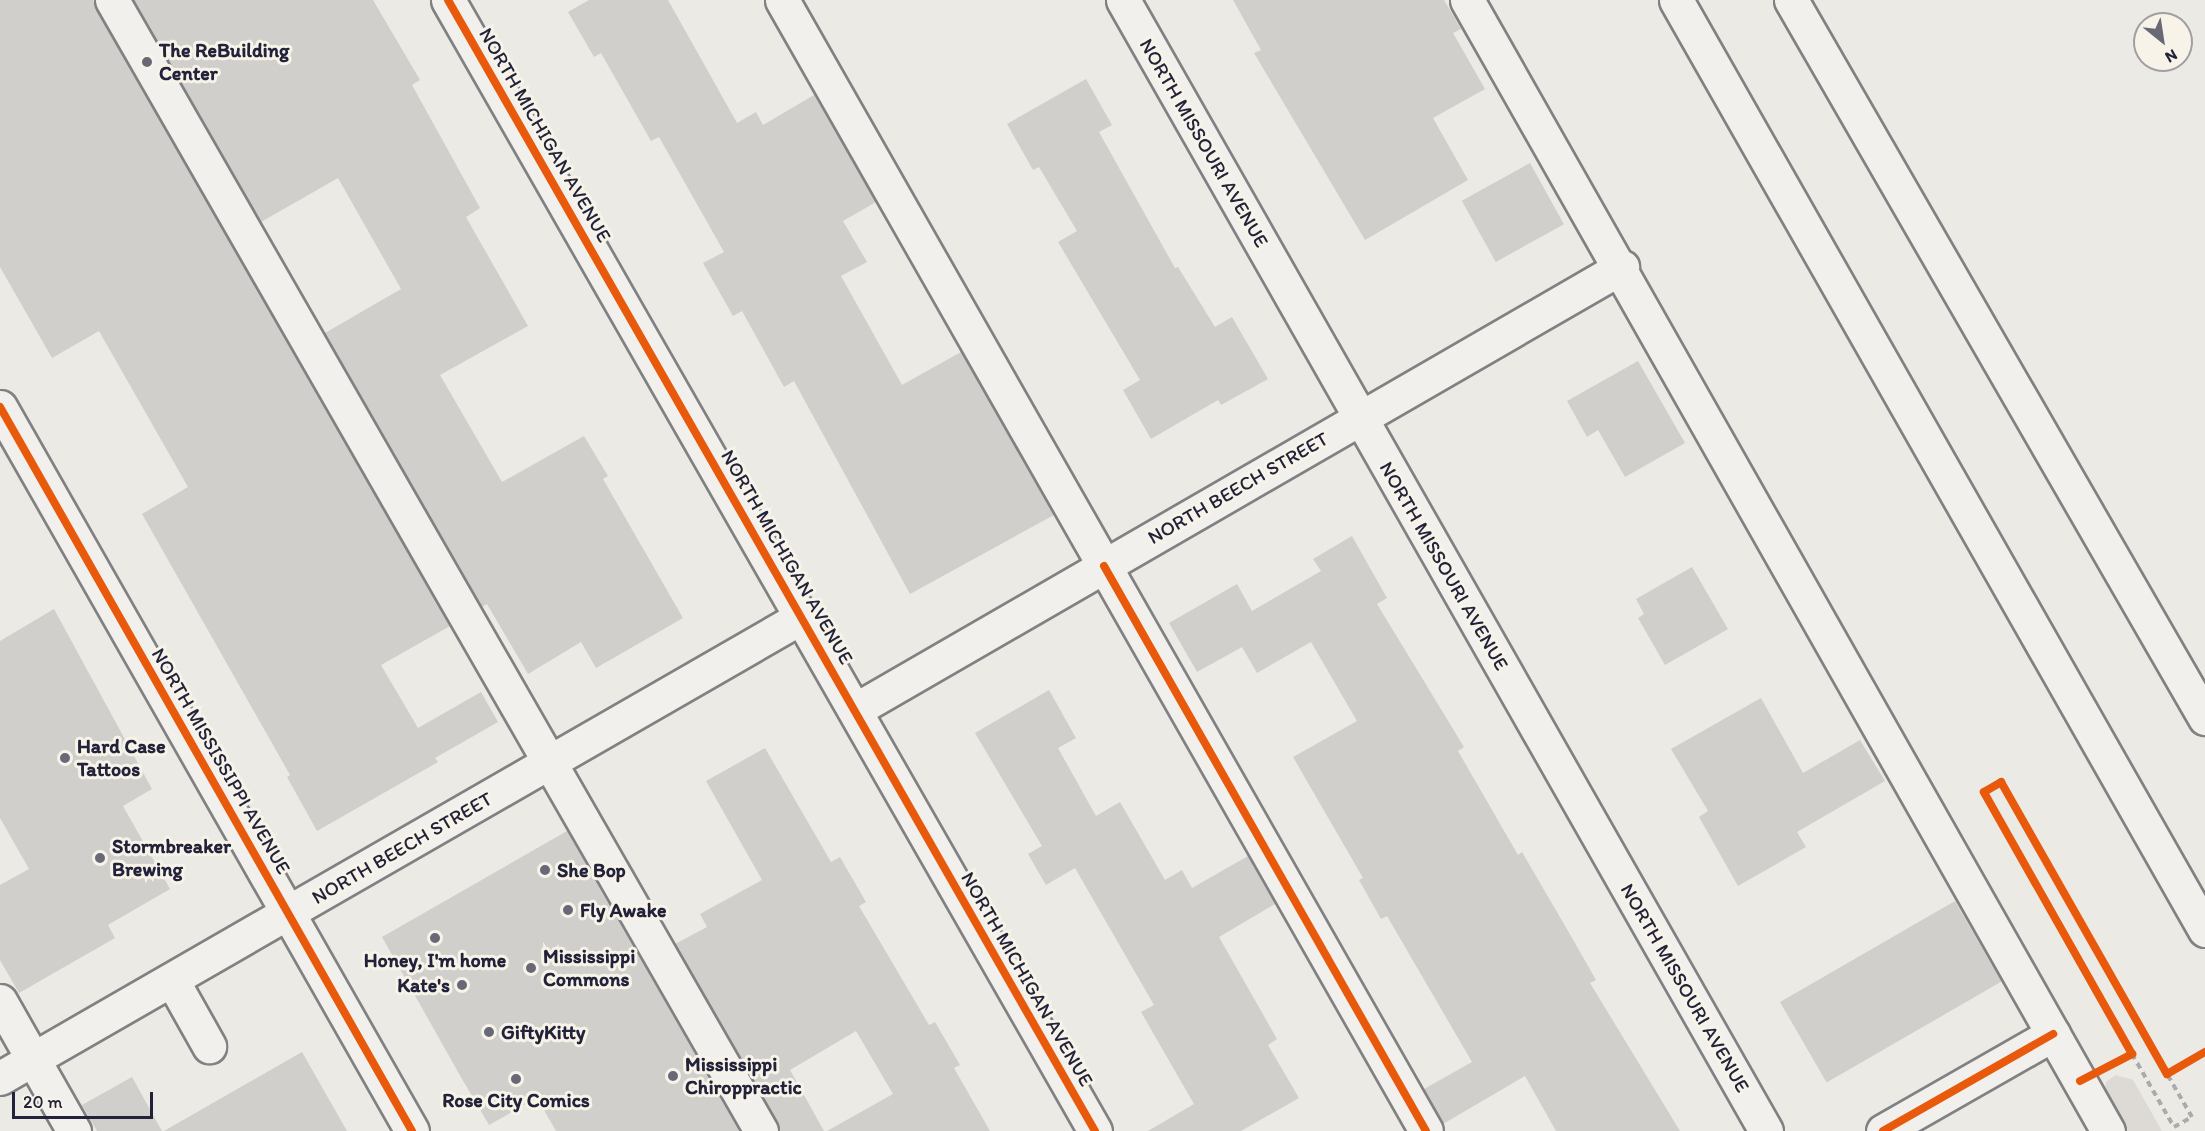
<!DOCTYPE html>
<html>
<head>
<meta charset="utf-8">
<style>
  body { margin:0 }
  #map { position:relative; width:2205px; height:1131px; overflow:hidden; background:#ebeae4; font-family:Itim,sans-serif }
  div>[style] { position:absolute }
  .green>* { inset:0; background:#dddad5 }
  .building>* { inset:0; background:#d0cfcc; transform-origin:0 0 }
  .path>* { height:4px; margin-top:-2px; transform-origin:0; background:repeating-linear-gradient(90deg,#acabac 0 6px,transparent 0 10.5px) }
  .roads { filter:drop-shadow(2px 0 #818083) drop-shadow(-2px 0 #818083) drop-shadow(0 2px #818083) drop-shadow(0 -2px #818083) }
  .minor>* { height:33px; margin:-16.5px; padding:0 16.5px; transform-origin:16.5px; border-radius:16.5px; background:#f1f0ec }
  .highway>* { height:33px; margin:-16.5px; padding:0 16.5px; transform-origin:16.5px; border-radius:16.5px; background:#f1f0ec }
  .cycleway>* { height:8px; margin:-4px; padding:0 4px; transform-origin:4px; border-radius:4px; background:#e8590c }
  .dots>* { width:16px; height:16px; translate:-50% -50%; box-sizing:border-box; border:3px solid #f7f3e8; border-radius:50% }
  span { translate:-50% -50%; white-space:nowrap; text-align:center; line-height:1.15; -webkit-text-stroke:6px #f7f3e8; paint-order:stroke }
  .poi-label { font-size:20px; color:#22223b; font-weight:700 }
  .left { translate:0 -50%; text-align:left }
  .right { translate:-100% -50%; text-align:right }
  .street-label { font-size:20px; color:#22223b }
  .north { position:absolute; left:2133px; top:12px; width:60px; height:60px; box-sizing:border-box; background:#f7f3e8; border:2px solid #a29fa3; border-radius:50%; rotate:150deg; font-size:16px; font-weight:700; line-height:24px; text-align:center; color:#22223b }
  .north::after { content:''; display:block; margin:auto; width:21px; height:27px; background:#686876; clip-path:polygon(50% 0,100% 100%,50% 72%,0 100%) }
  .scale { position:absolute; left:12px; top:1092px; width:141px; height:27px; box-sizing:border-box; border:3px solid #22223b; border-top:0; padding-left:8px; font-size:18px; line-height:21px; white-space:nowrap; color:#22223b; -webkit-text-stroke:4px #f7f3e8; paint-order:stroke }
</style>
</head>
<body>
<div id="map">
  <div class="green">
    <i style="clip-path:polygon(2116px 1075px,2133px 1080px,2162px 1131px,2125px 1131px,2105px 1091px,2106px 1082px)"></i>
  </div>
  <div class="building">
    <i style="clip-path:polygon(0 0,93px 0,450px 626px,381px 665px,418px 728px,481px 692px,498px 722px,435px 758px,438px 762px,317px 831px,287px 777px,290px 775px,142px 514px,188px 487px,99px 331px,52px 358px,0 267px)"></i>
    <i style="clip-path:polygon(134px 0,373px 0,420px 80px,412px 85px,480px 208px,466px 217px,528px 326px,440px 375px,502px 482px,584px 436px,608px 476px,603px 479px,683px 618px,596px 668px,581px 642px,528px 674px,487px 604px,482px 607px,325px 333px,401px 289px,338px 178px,261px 222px)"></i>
    <i style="clip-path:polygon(589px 0,668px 0,737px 123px,756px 112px,763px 125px,814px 95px,876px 202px,843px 221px,867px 262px,841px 276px,902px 385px,961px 352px,1054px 515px,910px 594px,794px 381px,784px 387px,742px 311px,733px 316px,703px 263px,724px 252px,659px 137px,651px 141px,601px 53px,594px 57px,568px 12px)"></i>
    <i style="clip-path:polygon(1233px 0,1444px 0,1461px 29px,1453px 33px,1485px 89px,1433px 118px,1468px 180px,1365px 240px,1254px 53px,1261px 50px)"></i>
    <i style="clip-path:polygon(1086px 79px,1112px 125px,1099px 132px,1175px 268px,1178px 267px,1215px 327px,1232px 317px,1268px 379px,1221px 405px,1218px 400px,1151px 439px,1123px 390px,1140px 380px,1058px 242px,1077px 231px,1039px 167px,1033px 170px,1007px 124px)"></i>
    <i style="left:1530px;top:163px;width:70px;height:78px;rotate:61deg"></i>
    <i style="clip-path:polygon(1638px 361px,1685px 443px,1625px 477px,1598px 430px,1587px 437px,1567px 401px)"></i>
    <i style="clip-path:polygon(1352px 536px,1387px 598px,1377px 604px,1464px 747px,1458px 751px,1518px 855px,1522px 852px,1575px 943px,1596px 980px,1590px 983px,1680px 1131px,1556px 1131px,1525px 1076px,1443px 1124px,1424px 1089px,1472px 1062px,1387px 916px,1381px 919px,1359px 880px,1363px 878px,1293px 757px,1357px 721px,1311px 642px,1257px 673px,1242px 647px,1197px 672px,1169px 623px,1237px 584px,1252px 611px,1321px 571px,1313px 559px)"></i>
    <i style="clip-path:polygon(1692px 567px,1728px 629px,1665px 665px,1638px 618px,1644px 614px,1636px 599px)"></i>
    <i style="clip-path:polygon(54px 609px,152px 789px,123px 806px,170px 889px,108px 925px,115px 938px,19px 993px,0 960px,0 885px,29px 869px,0 818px,0 641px)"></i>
    <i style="clip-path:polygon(1049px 690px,1076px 738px,1058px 748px,1096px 816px,1120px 802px,1165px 880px,1182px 870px,1192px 888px,1248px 856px,1275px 904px,1219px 937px,1277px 1039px,1268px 1045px,1299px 1098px,1241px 1131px,1148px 1131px,1194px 1104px,1141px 1012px,1154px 1005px,1075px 868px,1046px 885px,1028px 854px,1042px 846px,975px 733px)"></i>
    <i style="clip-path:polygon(1761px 698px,1803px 773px,1860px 740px,1885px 781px,1797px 832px,1806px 847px,1738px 886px,1699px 817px,1708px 811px,1671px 749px)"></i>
    <i style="clip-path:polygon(765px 748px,831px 862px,840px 857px,866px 902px,859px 906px,929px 1025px,935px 1022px,960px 1065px,954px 1068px,990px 1131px,827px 1131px,893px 1094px,856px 1031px,790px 1070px,824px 1131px,780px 1131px,675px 944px,707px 927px,700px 914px,762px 880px,706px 781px)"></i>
    <i style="clip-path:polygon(567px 831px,739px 1131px,556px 1131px,537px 1098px,489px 1125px,462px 1079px,382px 937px)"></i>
    <i style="left:1955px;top:901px;width:93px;height:202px;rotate:60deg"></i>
    <i style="clip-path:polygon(302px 1052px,347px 1131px,164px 1131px)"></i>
    <i style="clip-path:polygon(132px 1077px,162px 1131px,97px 1131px,82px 1105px)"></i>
  </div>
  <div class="path">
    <i style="left:2132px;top:1054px;width:84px;rotate:60.1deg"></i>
    <i style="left:2174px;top:1127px;width:21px;rotate:-29deg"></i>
    <i style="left:2192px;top:1117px;width:50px;rotate:-120.2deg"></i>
  </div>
  <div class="roads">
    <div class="minor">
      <i style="left:112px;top:0;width:1304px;rotate:60.15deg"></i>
      <i style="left:448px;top:0;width:1303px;rotate:60.23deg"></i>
      <i style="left:782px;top:0;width:1301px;rotate:60.34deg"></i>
      <i style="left:1123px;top:0;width:1301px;rotate:60.38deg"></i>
      <i style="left:1467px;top:0;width:1300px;rotate:60.46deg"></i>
      <i style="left:0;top:407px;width:833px;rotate:60.36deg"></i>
      <i style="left:855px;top:710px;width:886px;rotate:-30.01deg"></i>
      <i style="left:172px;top:980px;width:76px;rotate:60.7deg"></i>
      <i style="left:0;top:1001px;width:150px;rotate:60.4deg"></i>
      <i style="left:0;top:1078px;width:926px;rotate:-29.91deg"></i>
      <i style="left:1883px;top:1131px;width:196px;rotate:-29.7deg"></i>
    </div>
    <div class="highway">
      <i style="left:1676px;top:0;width:1070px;rotate:60.37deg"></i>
      <i style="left:1791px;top:0;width:829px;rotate:60.03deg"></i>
    </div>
  </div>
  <div class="cycleway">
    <i style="left:448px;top:0;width:1303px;rotate:60.23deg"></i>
    <i style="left:0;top:407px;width:833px;rotate:60.36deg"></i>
    <i style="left:1104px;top:566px;width:650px;rotate:60.32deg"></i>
    <i style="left:2080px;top:1081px;width:59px;rotate:-27.4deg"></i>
    <i style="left:2132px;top:1054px;width:301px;rotate:-119.5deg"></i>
    <i style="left:1984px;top:792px;width:20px;rotate:-30deg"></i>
    <i style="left:2001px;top:782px;width:336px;rotate:60.4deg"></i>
    <i style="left:2167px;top:1074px;width:44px;rotate:-30.1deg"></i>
    <i style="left:1883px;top:1131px;width:196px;rotate:-29.7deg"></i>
  </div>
  <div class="dots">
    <i style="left:147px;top:62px;background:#686876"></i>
    <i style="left:65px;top:758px;background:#686876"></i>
    <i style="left:100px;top:858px;background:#686876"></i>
    <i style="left:545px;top:870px;background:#686876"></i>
    <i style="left:568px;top:910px;background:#686876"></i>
    <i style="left:435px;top:938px;background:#686876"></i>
    <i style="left:531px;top:968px;background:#686876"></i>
    <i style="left:462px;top:985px;background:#686876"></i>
    <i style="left:489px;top:1032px;background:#686876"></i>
    <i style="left:673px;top:1076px;background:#686876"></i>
    <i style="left:516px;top:1079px;background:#686876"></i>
  </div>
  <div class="poi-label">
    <span class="left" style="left:159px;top:62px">The ReBuilding<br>Center</span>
    <span class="left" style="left:77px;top:758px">Hard Case<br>Tattoos</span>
    <span class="left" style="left:112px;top:858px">Stormbreaker<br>Brewing</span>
    <span class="left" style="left:557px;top:870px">She Bop</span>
    <span class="left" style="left:580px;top:910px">Fly Awake</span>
    <span class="left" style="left:543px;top:968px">Mississippi<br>Commons</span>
    <span style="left:435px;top:960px">Honey, I'm home</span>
    <span class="right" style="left:450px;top:985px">Kate's</span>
    <span class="left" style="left:501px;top:1032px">GiftyKitty</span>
    <span class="left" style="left:685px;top:1076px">Mississippi<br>Chiroppractic</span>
    <span style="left:516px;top:1100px">Rose City Comics</span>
  </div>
  <div class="street-label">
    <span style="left:545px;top:135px;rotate:60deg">NORTH MICHIGAN AVENUE</span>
    <span style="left:1204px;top:143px;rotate:60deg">NORTH MISSOURI AVENUE</span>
    <span style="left:1238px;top:488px;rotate:-30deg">NORTH BEECH STREET</span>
    <span style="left:787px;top:557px;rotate:60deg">NORTH MICHIGAN AVENUE</span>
    <span style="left:1444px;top:566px;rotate:60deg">NORTH MISSOURI AVENUE</span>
    <span style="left:221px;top:761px;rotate:60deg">NORTH MISSISSIPPI AVENUE</span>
    <span style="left:402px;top:848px;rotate:-30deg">NORTH BEECH STREET</span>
    <span style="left:1027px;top:979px;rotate:60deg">NORTH MICHIGAN AVENUE</span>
    <span style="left:1685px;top:988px;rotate:60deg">NORTH MISSOURI AVENUE</span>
  </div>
  <div class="north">N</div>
  <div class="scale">20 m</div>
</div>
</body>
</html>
